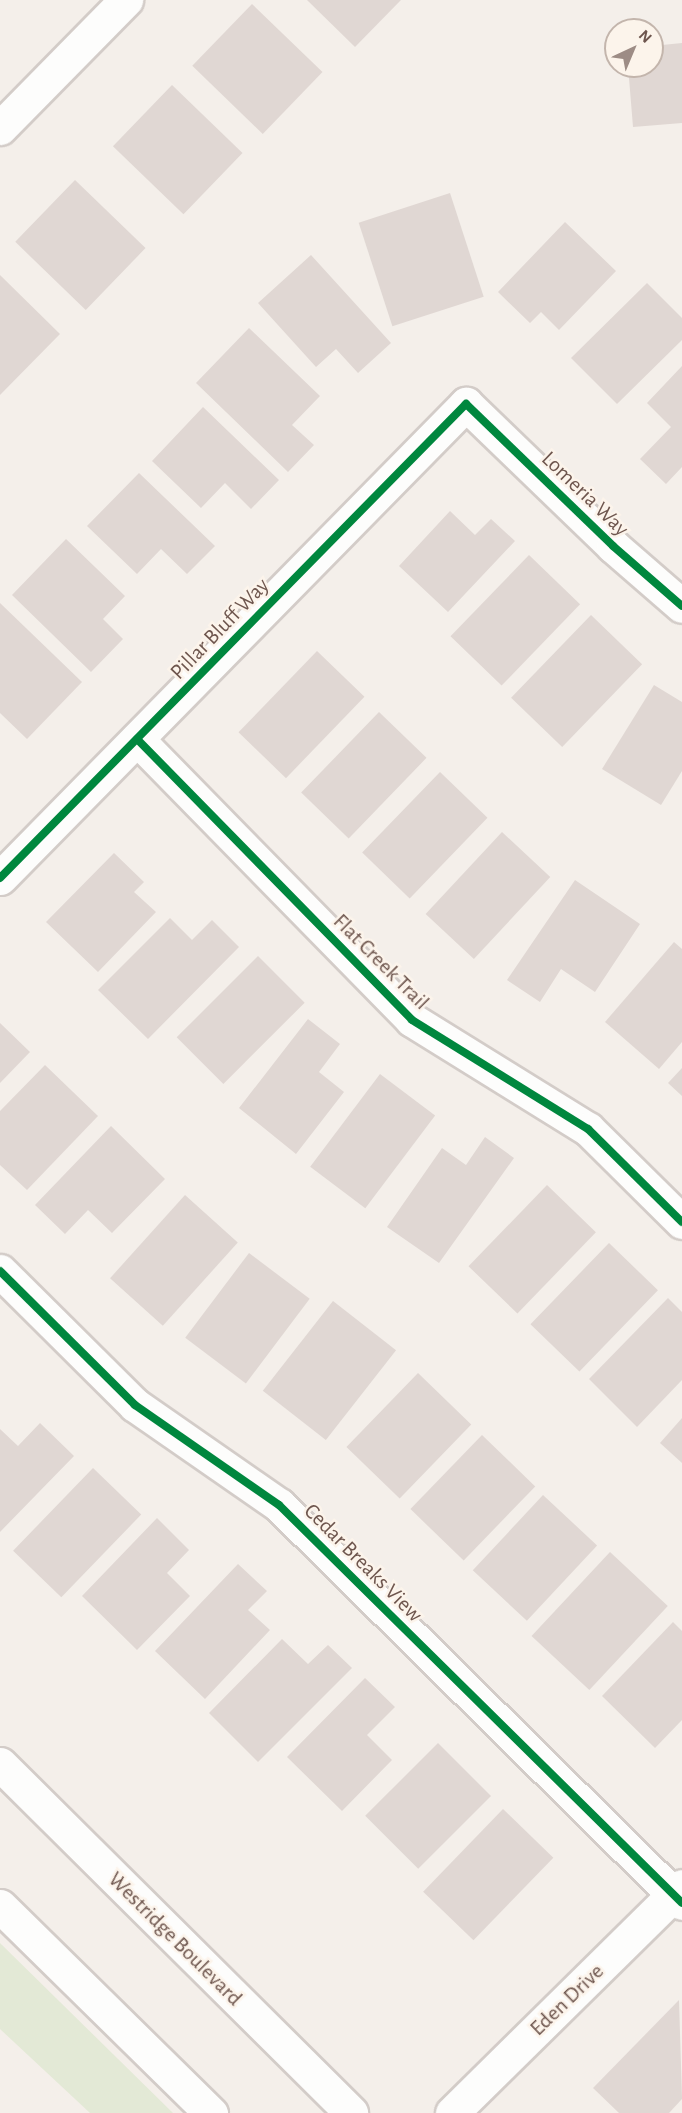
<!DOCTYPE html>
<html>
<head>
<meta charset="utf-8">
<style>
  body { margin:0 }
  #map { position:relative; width:682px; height:2113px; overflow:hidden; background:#f4efea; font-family:"Alegreya Sans",sans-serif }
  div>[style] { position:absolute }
  .green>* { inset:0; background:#e3e9d6 }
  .building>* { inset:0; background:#e0d7d3; transform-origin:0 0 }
  .roads { filter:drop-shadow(2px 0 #d3ccc8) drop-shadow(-2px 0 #d3ccc8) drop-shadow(0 2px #d3ccc8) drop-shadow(0 -2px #d3ccc8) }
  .street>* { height:33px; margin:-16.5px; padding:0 16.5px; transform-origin:16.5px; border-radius:16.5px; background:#fdfdfc }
  .secondary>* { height:33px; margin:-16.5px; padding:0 16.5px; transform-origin:16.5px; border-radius:16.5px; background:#fdfdfc }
  .cycleway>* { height:8px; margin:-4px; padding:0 4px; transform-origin:4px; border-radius:4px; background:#00873e }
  span { translate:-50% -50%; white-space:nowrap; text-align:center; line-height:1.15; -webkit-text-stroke:5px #fcf4eb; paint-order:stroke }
  .street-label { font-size:22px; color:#6e564e }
  .north { position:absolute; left:604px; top:18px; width:60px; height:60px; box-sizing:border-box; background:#fcf4eb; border:2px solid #c3b5ac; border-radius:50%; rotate:44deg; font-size:16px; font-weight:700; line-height:24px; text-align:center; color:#6e564e }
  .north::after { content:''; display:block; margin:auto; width:21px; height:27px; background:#9d8c85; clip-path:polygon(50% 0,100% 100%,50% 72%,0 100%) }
</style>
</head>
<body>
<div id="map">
  <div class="green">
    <i style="clip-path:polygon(0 1943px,173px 2113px,90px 2113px,0 2029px)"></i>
  </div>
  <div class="building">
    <i style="clip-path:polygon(307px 0,401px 0,355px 47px)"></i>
    <i style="left:252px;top:4px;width:98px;height:86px;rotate:44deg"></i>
    <i style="clip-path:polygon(682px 43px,682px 123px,633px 127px,628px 66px,652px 66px,652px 46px)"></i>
    <i style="left:172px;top:85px;width:98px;height:85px;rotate:44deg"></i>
    <i style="left:75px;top:180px;width:98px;height:86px;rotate:44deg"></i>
    <i style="left:450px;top:193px;width:109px;height:96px;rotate:72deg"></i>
    <i style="clip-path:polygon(565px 222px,616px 271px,559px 330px,541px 312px,530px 323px,498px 292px)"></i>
    <i style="clip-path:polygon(311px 255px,391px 343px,358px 373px,336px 349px,316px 367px,258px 303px)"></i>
    <i style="clip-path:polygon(0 275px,60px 334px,0 395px)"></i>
    <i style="clip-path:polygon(647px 283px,682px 318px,682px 340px,617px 404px,571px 358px)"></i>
    <i style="clip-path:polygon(249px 328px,320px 396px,292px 425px,314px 445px,288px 472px,196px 383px)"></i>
    <i style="clip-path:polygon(682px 366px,682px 467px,666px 484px,640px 459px,671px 427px,647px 403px)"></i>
    <i style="clip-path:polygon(203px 407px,279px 480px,251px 509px,225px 483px,201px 508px,152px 461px)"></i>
    <i style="clip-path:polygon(139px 473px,215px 546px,187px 574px,161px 549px,137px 574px,87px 526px)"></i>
    <i style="clip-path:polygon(450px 511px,475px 535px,491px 519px,515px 541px,448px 612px,399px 566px)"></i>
    <i style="clip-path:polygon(66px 539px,125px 596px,103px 619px,123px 639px,91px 672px,12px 595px)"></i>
    <i style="left:529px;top:555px;width:71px;height:113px;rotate:44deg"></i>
    <i style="clip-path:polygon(0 603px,82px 682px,27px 739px,0 713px)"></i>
    <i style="left:591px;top:615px;width:71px;height:115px;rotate:44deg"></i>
    <i style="left:317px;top:651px;width:66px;height:113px;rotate:44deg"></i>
    <i style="clip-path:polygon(654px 685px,682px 702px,682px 771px,661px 805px,602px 769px)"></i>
    <i style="left:379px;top:712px;width:66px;height:112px;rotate:44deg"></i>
    <i style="left:440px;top:772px;width:66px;height:112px;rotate:44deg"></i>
    <i style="left:502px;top:832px;width:66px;height:112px;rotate:43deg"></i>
    <i style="clip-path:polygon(114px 853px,144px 882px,134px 892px,156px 912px,98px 972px,46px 922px)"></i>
    <i style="clip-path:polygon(575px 880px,640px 924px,595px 992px,561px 969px,540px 1002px,507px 980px)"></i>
    <i style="clip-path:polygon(170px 918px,192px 940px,212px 920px,239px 947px,148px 1039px,98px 990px)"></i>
    <i style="clip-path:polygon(674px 942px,682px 949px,682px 1042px,659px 1069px,605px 1022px)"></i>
    <i style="left:258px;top:956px;width:66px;height:115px;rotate:45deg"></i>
    <i style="clip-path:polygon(308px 1019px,340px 1044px,319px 1072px,344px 1092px,296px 1154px,239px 1108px)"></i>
    <i style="clip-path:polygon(0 1023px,30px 1052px,0 1083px)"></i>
    <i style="clip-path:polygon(45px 1065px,98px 1116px,27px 1190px,0 1165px,0 1111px)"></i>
    <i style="clip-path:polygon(682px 1068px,682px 1096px,668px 1083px)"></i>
    <i style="left:380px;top:1074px;width:69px;height:116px;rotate:37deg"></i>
    <i style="clip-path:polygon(111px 1126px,165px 1179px,112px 1233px,88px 1210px,65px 1234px,35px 1205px)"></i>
    <i style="clip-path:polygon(485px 1137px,514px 1158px,439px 1263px,387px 1227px,442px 1148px,466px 1165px)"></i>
    <i style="left:547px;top:1185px;width:68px;height:113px;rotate:44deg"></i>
    <i style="left:185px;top:1195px;width:71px;height:112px;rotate:42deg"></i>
    <i style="left:609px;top:1243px;width:68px;height:113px;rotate:44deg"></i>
    <i style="left:249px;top:1253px;width:76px;height:106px;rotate:37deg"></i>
    <i style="clip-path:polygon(668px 1298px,682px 1312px,682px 1380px,637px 1427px,589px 1379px)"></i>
    <i style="left:333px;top:1301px;width:80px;height:114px;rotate:38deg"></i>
    <i style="left:418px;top:1373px;width:74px;height:103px;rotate:44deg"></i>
    <i style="clip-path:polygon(682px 1418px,682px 1463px,660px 1443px)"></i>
    <i style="clip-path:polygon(40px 1423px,74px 1456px,0 1532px,0 1429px,18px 1446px)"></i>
    <i style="left:482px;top:1435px;width:74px;height:103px;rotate:44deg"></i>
    <i style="left:93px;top:1468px;width:67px;height:115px;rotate:44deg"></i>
    <i style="left:543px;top:1495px;width:74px;height:103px;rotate:43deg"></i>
    <i style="clip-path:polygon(157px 1518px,189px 1550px,167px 1573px,190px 1596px,137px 1650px,82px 1596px)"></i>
    <i style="left:610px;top:1552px;width:79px;height:115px;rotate:43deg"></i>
    <i style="clip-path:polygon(238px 1564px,267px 1591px,248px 1610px,270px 1630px,205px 1699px,155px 1651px)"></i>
    <i style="clip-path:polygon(673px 1622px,682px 1631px,682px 1720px,655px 1748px,602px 1696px)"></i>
    <i style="clip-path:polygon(282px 1639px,308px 1664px,328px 1645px,352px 1668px,258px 1762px,209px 1713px)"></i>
    <i style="clip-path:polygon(365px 1678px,395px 1707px,367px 1735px,392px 1760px,342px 1811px,287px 1757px)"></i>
    <i style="left:438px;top:1743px;width:75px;height:103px;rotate:45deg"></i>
    <i style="left:503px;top:1809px;width:70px;height:115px;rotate:44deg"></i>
    <i style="clip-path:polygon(679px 2000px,682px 2099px,669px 2113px,619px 2113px,593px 2088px)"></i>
  </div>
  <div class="roads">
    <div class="street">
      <i style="left:0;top:128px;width:180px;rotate:-45.5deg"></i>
      <i style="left:137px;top:739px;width:393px;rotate:45.6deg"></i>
      <i style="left:412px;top:1020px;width:207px;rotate:31.8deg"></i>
      <i style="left:588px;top:1129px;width:132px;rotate:44.7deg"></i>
      <i style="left:0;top:878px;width:665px;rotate:-45.49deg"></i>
      <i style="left:466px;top:404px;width:204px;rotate:44deg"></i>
      <i style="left:613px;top:546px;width:91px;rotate:41deg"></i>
      <i style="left:0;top:1271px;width:190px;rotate:44.8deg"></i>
      <i style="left:135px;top:1405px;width:175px;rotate:34.8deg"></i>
      <i style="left:279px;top:1505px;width:566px;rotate:44.64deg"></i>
    </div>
    <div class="secondary">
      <i style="left:0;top:1764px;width:495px;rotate:44.8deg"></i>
      <i style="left:0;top:1906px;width:296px;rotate:44.5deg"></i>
      <i style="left:452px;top:2113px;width:323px;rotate:-44.6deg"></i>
    </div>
  </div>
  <div class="cycleway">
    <i style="left:137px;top:739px;width:393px;rotate:45.6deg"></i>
    <i style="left:412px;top:1020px;width:207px;rotate:31.8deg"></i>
    <i style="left:588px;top:1129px;width:132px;rotate:44.7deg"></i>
    <i style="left:0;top:878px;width:665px;rotate:-45.49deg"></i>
    <i style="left:466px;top:404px;width:204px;rotate:44deg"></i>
    <i style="left:613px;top:546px;width:91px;rotate:41deg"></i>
    <i style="left:0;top:1271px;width:190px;rotate:44.8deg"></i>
    <i style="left:135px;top:1405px;width:175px;rotate:34.8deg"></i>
    <i style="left:279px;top:1505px;width:566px;rotate:44.64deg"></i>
  </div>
  <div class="street-label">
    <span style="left:585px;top:494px;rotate:44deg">Lomeria Way</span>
    <span style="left:220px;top:629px;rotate:-46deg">Pillar Bluff Way</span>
    <span style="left:381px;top:962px;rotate:45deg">Flat Creek Trail</span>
    <span style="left:363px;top:1563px;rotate:45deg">Cedar Breaks View</span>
    <span style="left:175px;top:1939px;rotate:45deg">Westridge Boulevard</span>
    <span style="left:567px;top:2000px;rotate:-44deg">Eden Drive</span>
  </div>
  <div class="north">N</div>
</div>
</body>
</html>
